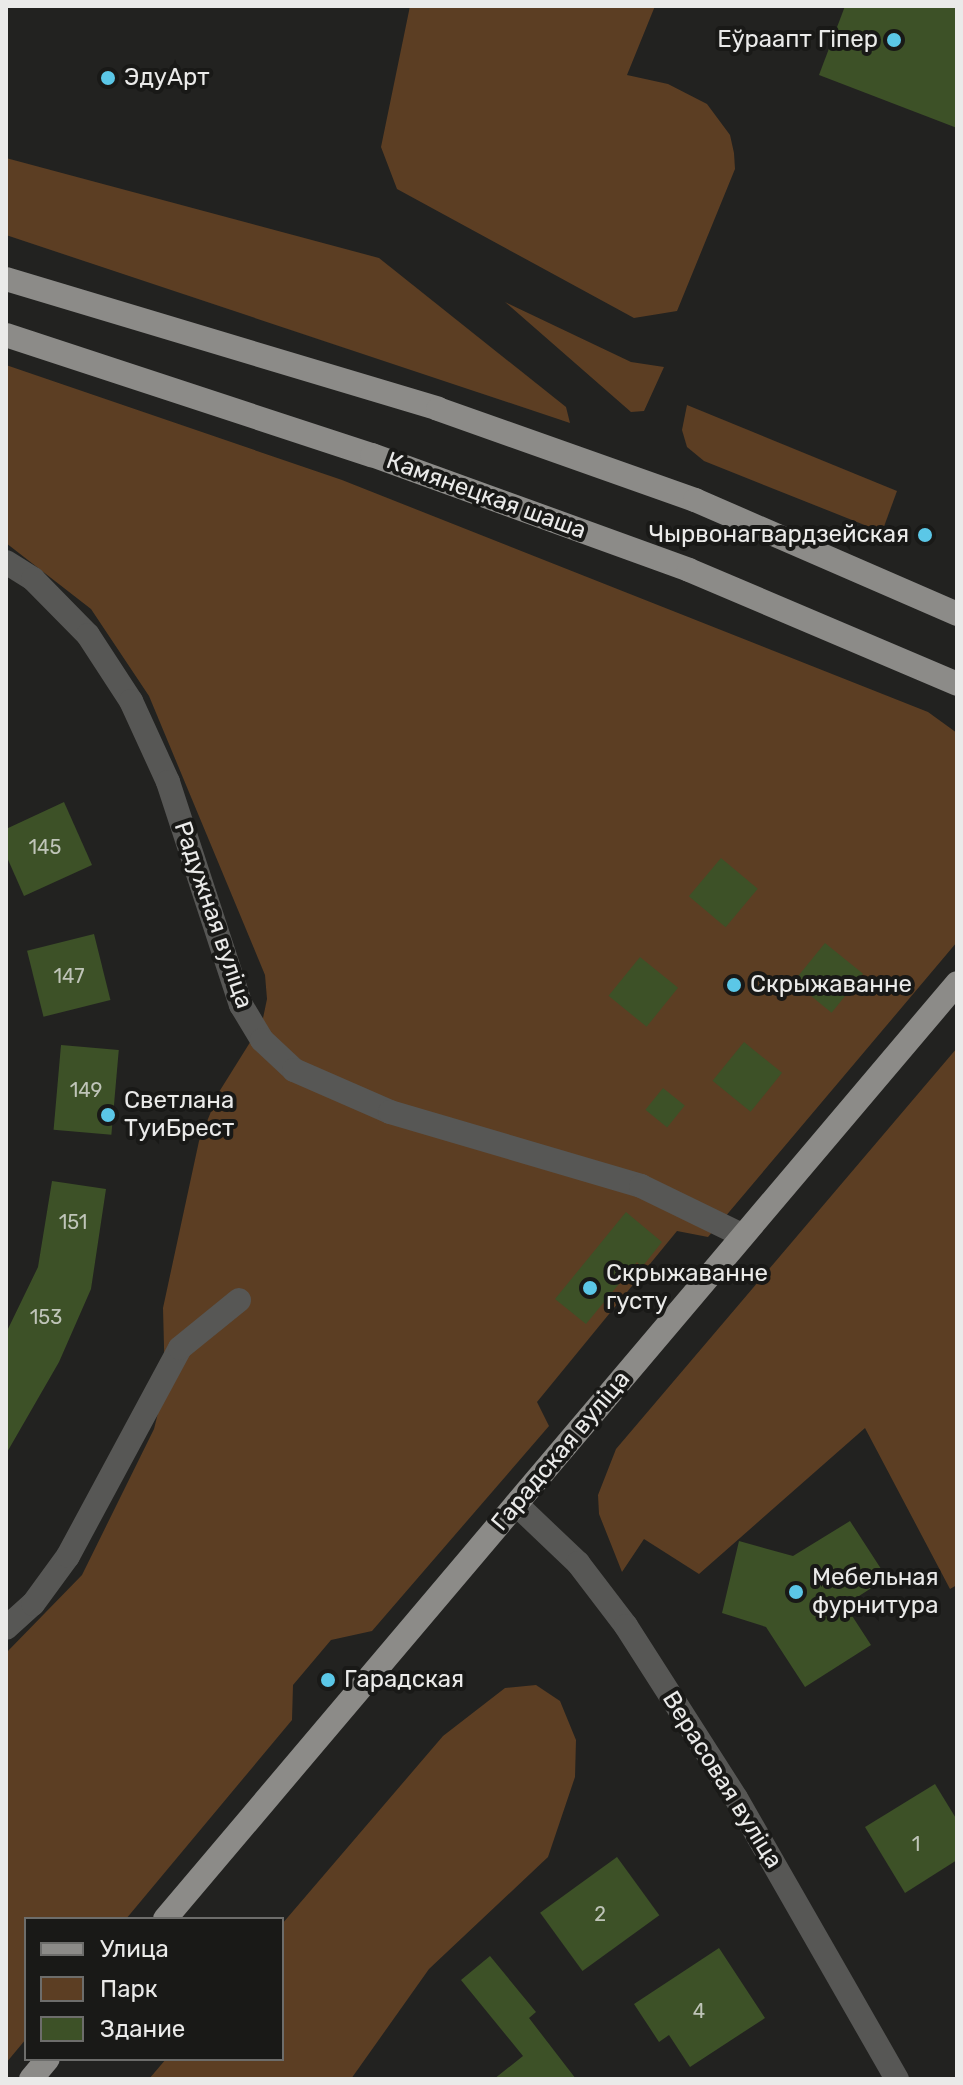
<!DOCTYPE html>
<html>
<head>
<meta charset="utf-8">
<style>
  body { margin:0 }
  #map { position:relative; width:963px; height:2085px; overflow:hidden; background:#222220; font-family:Rubik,sans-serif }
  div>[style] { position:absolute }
  .green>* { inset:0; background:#5c3e23 }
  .building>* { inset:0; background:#3d5127; transform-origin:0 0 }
  .minor>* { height:24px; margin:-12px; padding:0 12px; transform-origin:12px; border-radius:12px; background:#575755 }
  .major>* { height:24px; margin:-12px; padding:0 12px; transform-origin:12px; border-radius:12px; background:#8c8b88 }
  .dots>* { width:22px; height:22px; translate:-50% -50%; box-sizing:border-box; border:4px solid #191917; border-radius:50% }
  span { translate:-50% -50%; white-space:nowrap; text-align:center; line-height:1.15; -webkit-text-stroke:8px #191917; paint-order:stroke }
  .number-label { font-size:20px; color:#bfc4b8 }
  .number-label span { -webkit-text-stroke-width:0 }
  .poi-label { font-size:24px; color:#eaeae9 }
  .right { translate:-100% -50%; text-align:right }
  .left { translate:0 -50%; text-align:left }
  .street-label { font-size:24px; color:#eaeae9 }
  .frame { position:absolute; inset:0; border:8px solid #eaeae9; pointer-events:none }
  .legend { position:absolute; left:24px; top:1917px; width:260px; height:144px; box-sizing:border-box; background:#191917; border:2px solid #6d6d6b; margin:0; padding:10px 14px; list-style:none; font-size:24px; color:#eaeae9 }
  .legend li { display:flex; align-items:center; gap:16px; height:40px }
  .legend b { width:40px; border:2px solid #6d6d6b }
</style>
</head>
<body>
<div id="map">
  <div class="green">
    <i style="clip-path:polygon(410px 6px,655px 6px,627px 75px,668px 84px,707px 104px,730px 135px,734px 153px,735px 169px,677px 311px,634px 318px,397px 189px,381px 147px)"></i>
    <i style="clip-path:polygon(6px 158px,379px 258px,566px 407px,570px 423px,6px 235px)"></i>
    <i style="clip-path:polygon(505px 302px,631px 362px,664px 367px,644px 411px,631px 412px)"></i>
    <i style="clip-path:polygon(6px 365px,342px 480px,928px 712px,957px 733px,957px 942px,708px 1237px,677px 1231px,537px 1402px,549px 1426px,372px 1631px,331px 1640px,293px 1685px,292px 1720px,126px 1919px,26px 1919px,26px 2039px,6px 2063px,6px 1653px,82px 1575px,154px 1429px,165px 1385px,163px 1308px,199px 1141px,219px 1092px,262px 1023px,267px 999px,265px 975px,149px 696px,91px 609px,6px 543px)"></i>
    <i style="clip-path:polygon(687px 405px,897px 491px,882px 532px,704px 461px,687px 447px,682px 430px)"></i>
    <i style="clip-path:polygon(957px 1048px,957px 1585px,950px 1589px,865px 1428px,699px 1574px,644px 1539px,622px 1572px,599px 1514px,598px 1495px,616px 1449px)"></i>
    <i style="clip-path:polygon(536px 1685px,560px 1701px,576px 1740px,575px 1777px,548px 1857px,429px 1969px,351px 2079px,149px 2079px,166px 2059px,282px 2059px,282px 1924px,443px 1736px,505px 1688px)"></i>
  </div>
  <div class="building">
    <i style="clip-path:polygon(845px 6px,957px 6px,957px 128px,819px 75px)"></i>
    <i style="clip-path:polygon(64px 802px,92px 865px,24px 896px,6px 855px,6px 829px)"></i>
    <i style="left:721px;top:858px;width:48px;height:50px;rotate:40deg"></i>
    <i style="left:94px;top:934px;width:68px;height:69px;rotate:76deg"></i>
    <i style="left:825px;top:943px;width:49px;height:50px;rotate:39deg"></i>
    <i style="left:640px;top:957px;width:49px;height:50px;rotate:39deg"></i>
    <i style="left:744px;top:1042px;width:49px;height:50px;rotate:39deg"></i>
    <i style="left:61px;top:1045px;width:58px;height:85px;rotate:5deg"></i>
    <i style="left:663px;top:1088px;width:28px;height:28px;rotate:39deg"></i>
    <i style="clip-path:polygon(52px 1181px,106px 1189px,91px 1289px,59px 1362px,6px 1454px,6px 1333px,38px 1267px)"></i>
    <i style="clip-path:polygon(626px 1212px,662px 1242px,642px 1267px,637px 1262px,586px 1324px,555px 1299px)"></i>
    <i style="clip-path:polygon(850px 1521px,887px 1578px,845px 1605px,871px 1645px,805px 1687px,766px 1627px,722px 1613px,739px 1541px,793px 1556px)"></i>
    <i style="clip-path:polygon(935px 1784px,957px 1820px,957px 1860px,905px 1893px,865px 1827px)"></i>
    <i style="left:617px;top:1857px;width:72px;height:95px;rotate:54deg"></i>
    <i style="clip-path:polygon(719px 1948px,765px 2018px,690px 2067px,669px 2035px,659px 2042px,634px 2004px)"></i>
    <i style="clip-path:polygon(490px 1956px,536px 2012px,529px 2018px,576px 2079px,494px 2079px,523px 2056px,461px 1980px)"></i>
  </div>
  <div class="minor">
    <i style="left:6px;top:562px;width:32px;rotate:32deg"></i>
    <i style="left:33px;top:579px;width:78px;rotate:45.5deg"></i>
    <i style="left:88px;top:635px;width:79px;rotate:56.9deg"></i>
    <i style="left:131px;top:701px;width:89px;rotate:65.4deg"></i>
    <i style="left:168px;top:782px;width:235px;rotate:71.9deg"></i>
    <i style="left:241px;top:1005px;width:41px;rotate:59deg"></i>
    <i style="left:262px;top:1040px;width:44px;rotate:43.2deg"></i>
    <i style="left:294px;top:1070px;width:105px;rotate:23.6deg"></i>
    <i style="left:390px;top:1112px;width:262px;rotate:16.4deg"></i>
    <i style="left:641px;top:1186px;width:112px;rotate:25.9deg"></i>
    <i style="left:516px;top:1504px;width:86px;rotate:43.6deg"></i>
    <i style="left:578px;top:1563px;width:79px;rotate:52.7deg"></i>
    <i style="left:626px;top:1626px;width:204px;rotate:57.4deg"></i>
    <i style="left:736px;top:1798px;width:324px;rotate:60.2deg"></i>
    <i style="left:6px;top:1628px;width:36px;rotate:-42deg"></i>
    <i style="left:33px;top:1604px;width:59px;rotate:-53.9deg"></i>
    <i style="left:68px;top:1556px;width:236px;rotate:-61.7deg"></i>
    <i style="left:180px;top:1348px;width:76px;rotate:-39.1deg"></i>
  </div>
  <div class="major">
    <i style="left:6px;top:279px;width:451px;rotate:16.7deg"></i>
    <i style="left:438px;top:409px;width:273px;rotate:19.5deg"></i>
    <i style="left:695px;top:500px;width:286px;rotate:23.5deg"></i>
    <i style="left:6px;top:335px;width:385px;rotate:18.2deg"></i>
    <i style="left:372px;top:455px;width:337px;rotate:19.9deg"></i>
    <i style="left:689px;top:570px;width:291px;rotate:23deg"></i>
    <i style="left:165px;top:1919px;width:1226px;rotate:-49.76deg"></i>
    <i style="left:31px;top:2079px;width:26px;rotate:-50deg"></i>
  </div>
  <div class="dots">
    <i style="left:894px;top:40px;background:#5bc7e7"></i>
    <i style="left:108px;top:78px;background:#5bc7e7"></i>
    <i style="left:925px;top:535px;background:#5bc7e7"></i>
    <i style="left:734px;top:985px;background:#5bc7e7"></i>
    <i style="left:108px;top:1115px;background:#5bc7e7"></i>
    <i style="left:590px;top:1288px;background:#5bc7e7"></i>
    <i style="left:796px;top:1592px;background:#5bc7e7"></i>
    <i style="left:328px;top:1680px;background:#5bc7e7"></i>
  </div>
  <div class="number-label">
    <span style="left:45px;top:847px">145</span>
    <span style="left:69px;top:976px">147</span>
    <span style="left:86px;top:1090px">149</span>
    <span style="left:73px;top:1222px">151</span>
    <span style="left:46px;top:1317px">153</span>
    <span style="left:916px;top:1844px">1</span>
    <span style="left:600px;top:1914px">2</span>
    <span style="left:699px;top:2011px">4</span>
  </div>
  <div class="poi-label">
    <span class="right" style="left:878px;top:40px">Еўраапт Гіпер</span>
    <span class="left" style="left:124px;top:78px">ЭдуАрт</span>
    <span class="right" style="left:909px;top:535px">Чырвонагвардзейская</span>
    <span class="left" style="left:750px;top:985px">Скрыжаванне</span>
    <span class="left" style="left:124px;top:1115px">Светлана<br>ТуиБрест</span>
    <span class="left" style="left:606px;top:1288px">Скрыжаванне<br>густу</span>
    <span class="left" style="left:812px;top:1592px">Мебельная<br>фурнитура</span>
    <span class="left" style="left:344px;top:1680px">Гарадская</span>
  </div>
  <div class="street-label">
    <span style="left:486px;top:496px;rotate:20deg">Камянецкая шаша</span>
    <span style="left:213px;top:915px;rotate:71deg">Радужная вуліца</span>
    <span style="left:561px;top:1451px;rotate:-50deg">Гарадская вуліца</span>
    <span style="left:722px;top:1780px;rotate:58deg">Верасовая вуліца</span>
  </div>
  <div class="frame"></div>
  <ul class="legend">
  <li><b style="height:10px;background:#8c8b88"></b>Улица</li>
  <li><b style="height:22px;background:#5c3e23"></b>Парк</li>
  <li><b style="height:22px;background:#3d5127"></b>Здание</li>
  </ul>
</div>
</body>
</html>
